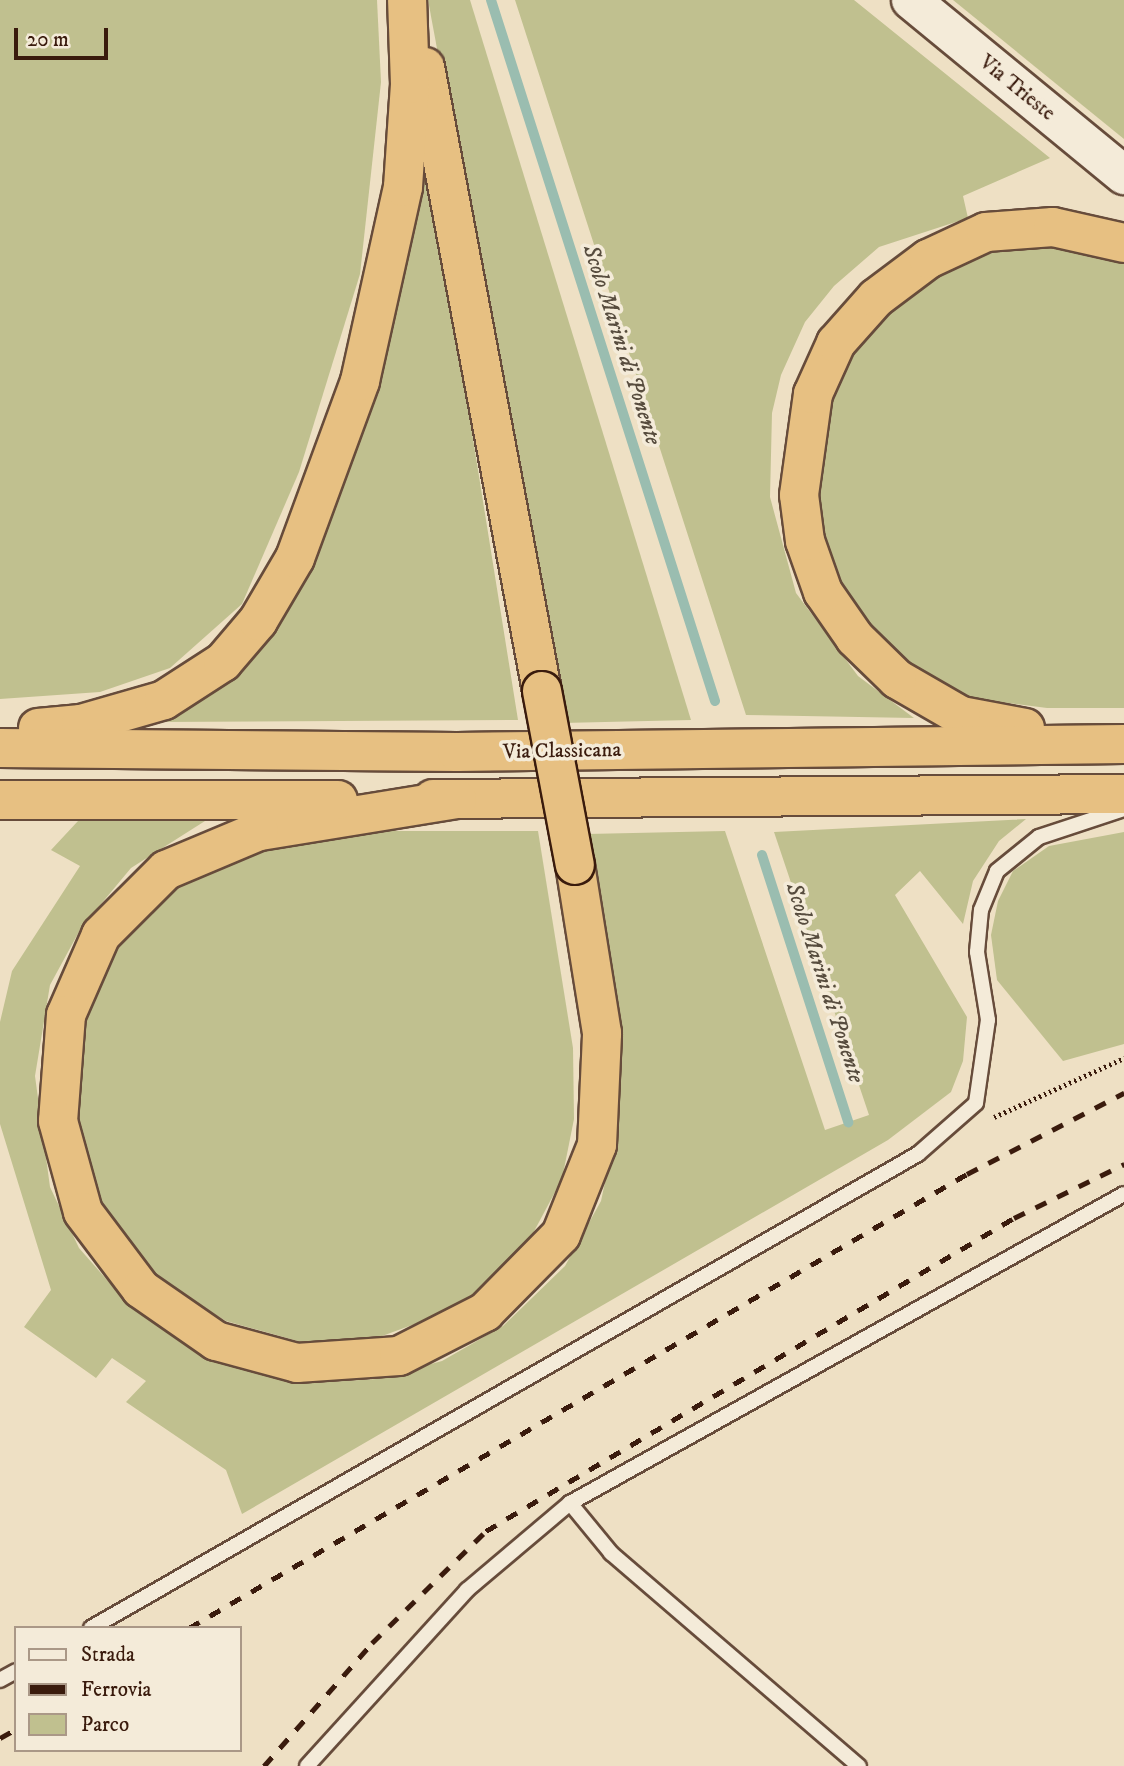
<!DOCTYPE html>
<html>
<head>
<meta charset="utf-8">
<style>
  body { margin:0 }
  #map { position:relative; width:1124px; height:1766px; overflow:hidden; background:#eee0c4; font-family:"IM FELL DW Pica",serif }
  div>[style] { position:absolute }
  .green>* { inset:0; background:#c0c08f }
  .stream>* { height:10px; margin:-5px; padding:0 5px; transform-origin:5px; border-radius:5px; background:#9abdb0 }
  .path>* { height:4.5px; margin-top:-2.25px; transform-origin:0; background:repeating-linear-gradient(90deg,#3a1b0d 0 2px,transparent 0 5.5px) }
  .roads { filter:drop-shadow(2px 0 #674c3b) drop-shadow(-2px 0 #674c3b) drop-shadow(0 2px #674c3b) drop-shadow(0 -2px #674c3b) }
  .lane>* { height:14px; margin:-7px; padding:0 7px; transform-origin:7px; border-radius:7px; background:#f4ebd9 }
  .secondary>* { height:38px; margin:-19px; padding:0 19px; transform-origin:19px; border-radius:19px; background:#f4ebd9 }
  .highway>* { height:38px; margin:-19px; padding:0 19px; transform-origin:19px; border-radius:19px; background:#e7c082 }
  .rail>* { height:5px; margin-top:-2.5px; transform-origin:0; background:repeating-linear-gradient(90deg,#3a1b0d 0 12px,transparent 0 24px) }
  .bridges { filter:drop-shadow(2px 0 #3a1b0d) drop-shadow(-2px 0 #3a1b0d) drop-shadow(0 2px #3a1b0d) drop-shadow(0 -2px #3a1b0d) }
  .highway-bridge>* { height:38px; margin:-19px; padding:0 19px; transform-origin:19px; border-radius:19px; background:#e7c082 }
  span { translate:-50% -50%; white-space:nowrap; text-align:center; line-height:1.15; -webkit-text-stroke:7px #f4ebd9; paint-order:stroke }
  .street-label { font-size:21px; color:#3a1b0d }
  .water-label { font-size:23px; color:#574c3e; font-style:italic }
  .legend { position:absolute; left:14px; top:1626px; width:228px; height:126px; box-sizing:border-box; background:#f4ebd9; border:2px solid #aa9887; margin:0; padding:9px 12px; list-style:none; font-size:21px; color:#3a1b0d }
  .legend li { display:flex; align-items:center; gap:14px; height:35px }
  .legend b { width:35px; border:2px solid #aa9887 }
  .scale { position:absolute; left:14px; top:28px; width:94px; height:32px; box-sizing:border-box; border:4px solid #3a1b0d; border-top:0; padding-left:9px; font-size:21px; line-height:24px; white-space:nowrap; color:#3a1b0d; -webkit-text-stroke:5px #f4ebd9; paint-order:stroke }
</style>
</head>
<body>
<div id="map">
  <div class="green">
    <i style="clip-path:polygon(0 0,377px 0,381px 82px,360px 274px,299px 472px,242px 604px,170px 668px,100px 692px,0 699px)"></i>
    <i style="clip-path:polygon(428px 0,470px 0,691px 720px,562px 723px)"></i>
    <i style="clip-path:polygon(515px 0,854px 0,1050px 158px,963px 196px,968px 218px,879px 247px,834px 286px,805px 322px,781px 375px,772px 413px,770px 497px,796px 593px,858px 676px,914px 718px,746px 715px)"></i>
    <i style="clip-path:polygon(953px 0,1124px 0,1124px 139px)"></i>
    <i style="clip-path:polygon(426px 145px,518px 720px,157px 722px,210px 696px,252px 660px,288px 611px,319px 551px,358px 442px)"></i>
    <i style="clip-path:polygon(1012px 247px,1080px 248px,1124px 263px,1124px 708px,1047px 708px,960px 697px,893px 660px,825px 561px,813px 502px,832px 379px,855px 335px,943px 268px)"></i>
    <i style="clip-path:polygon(1026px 819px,999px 841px,973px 881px,963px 924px,920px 871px,895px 895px,967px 1017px,963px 1061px,951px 1092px,888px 1140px,242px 1514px,226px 1470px,126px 1402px,146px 1381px,112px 1358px,96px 1378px,24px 1327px,51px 1290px,0 1124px,0 1022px,12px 971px,80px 866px,51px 850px,78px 821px,205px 821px,131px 868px,81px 928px,50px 985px,35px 1076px,50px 1187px,79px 1248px,114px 1288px,163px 1327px,204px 1353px,255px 1373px,312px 1383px,376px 1379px,442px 1361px,503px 1326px,565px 1266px,601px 1201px,616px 1130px,587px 834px,725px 831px,825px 1130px,869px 1115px,774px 832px)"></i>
    <i style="clip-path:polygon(357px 831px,538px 831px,573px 1048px,574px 1119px,562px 1179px,531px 1237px,495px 1282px,445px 1313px,382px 1336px,301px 1342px,226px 1321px,153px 1276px,106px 1219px,81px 1167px,67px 1090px,90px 981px,164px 884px,260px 840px)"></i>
    <i style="clip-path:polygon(1124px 832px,1124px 1044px,1063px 1061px,997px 980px,991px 935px,998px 901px,1013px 871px,1049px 846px)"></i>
  </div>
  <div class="stream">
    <i style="left:491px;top:0;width:736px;rotate:72.28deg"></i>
    <i style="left:762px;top:855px;width:281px;rotate:72.1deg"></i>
  </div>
  <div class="path">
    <i style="left:994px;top:1117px;width:143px;rotate:-24.4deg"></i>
  </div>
  <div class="roads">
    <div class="lane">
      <i style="left:570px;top:1503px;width:65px;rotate:50.6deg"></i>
      <i style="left:611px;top:1553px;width:327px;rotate:40.7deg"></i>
      <i style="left:91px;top:1628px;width:953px;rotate:-29.82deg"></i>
      <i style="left:918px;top:1154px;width:77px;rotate:-41.3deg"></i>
      <i style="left:976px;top:1103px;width:84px;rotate:-81.8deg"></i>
      <i style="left:988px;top:1020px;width:69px;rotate:-99.2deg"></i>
      <i style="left:977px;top:952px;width:42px;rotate:-84.6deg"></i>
      <i style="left:981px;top:910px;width:42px;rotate:-67.7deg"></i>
      <i style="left:997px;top:871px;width:54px;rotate:-39deg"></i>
      <i style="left:1039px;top:837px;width:89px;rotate:-18.2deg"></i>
      <i style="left:0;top:1680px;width:18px;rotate:-29deg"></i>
      <i style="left:307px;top:1766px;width:238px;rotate:-47.7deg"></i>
      <i style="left:467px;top:1590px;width:135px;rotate:-40.2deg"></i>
      <i style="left:570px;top:1503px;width:634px;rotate:-29.15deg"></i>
    </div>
    <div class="secondary">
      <i style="left:911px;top:0;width:276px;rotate:39.4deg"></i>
    </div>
    <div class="highway">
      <i style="left:425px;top:67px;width:635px;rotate:79.38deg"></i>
      <i style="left:38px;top:728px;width:43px;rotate:-5.3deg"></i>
      <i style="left:81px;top:724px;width:86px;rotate:-16.1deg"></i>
      <i style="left:164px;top:700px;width:70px;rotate:-32.8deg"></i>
      <i style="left:223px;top:662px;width:54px;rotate:-49.5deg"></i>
      <i style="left:258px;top:621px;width:73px;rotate:-59.6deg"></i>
      <i style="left:295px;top:558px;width:189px;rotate:-69.8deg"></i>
      <i style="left:360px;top:381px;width:199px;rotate:-77.5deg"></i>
      <i style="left:403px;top:187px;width:103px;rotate:-86.1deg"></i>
      <i style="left:410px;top:84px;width:84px;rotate:-92deg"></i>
      <i style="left:1025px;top:728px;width:65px;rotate:-169.4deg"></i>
      <i style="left:961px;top:716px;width:74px;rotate:-150deg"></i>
      <i style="left:897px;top:679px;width:59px;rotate:-135.7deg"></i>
      <i style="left:855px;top:638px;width:56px;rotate:-124.8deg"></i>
      <i style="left:823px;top:592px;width:54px;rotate:-109.4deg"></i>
      <i style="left:805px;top:541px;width:46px;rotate:-97.4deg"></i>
      <i style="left:799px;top:495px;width:102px;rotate:-82.1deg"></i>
      <i style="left:813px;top:394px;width:56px;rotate:-65.7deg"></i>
      <i style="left:836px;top:343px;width:60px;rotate:-48.4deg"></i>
      <i style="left:876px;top:298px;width:65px;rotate:-36.9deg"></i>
      <i style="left:928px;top:259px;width:64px;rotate:-25deg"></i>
      <i style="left:986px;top:232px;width:67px;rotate:-4.3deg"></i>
      <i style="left:1053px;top:227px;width:73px;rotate:12.7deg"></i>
      <i style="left:0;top:748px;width:457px;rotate:0.5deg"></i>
      <i style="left:457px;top:752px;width:667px;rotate:-0.69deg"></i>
      <i style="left:433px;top:799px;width:691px;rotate:-0.41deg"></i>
      <i style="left:457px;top:799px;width:201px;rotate:170.8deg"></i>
      <i style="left:259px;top:831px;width:101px;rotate:157.2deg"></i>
      <i style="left:166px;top:870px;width:92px;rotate:135deg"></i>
      <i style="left:101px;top:935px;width:87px;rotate:113.6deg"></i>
      <i style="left:66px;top:1015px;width:106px;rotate:94.3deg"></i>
      <i style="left:58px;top:1121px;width:94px;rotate:74.6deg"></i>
      <i style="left:83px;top:1212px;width:96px;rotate:53deg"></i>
      <i style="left:141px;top:1289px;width:91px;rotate:34.7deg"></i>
      <i style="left:216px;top:1341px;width:84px;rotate:15.2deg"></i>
      <i style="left:297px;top:1363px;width:102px;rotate:-3.9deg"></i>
      <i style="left:399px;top:1356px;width:97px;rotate:-27.1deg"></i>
      <i style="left:485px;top:1312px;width:108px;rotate:-45.4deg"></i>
      <i style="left:561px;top:1235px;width:97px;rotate:-68.2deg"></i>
      <i style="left:597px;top:1145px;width:112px;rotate:-87.4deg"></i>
      <i style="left:602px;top:1033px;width:170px;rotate:-99.1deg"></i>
      <i style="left:0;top:800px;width:338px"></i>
    </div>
  </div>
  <div class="rail">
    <i style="left:189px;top:1628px;width:901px;rotate:-30.27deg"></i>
    <i style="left:967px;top:1174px;width:177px;rotate:-27.3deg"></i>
    <i style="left:0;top:1738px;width:18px;rotate:-29deg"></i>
    <i style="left:264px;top:1766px;width:164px;rotate:-48.7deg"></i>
    <i style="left:372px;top:1643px;width:160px;rotate:-44.5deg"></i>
    <i style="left:486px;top:1531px;width:614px;rotate:-30.66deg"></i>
    <i style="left:1014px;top:1218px;width:123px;rotate:-26.1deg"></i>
  </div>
  <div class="bridges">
    <div class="highway-bridge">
      <i style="left:542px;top:691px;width:177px;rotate:79.3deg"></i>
    </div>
  </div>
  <div class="street-label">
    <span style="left:1017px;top:88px;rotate:39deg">Via Trieste</span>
    <span style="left:562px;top:751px;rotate:-1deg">Via Classicana</span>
  </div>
  <div class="water-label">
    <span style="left:621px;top:345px;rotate:72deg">Scolo Marini di Ponente</span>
    <span style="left:824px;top:983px;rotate:72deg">Scolo Marini di Ponente</span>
  </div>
  <ul class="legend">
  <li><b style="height:9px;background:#f4ebd9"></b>Strada</li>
  <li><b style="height:9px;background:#3a1b0d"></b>Ferrovia</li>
  <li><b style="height:19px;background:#c0c08f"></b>Parco</li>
  </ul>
  <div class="scale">20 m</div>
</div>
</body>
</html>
